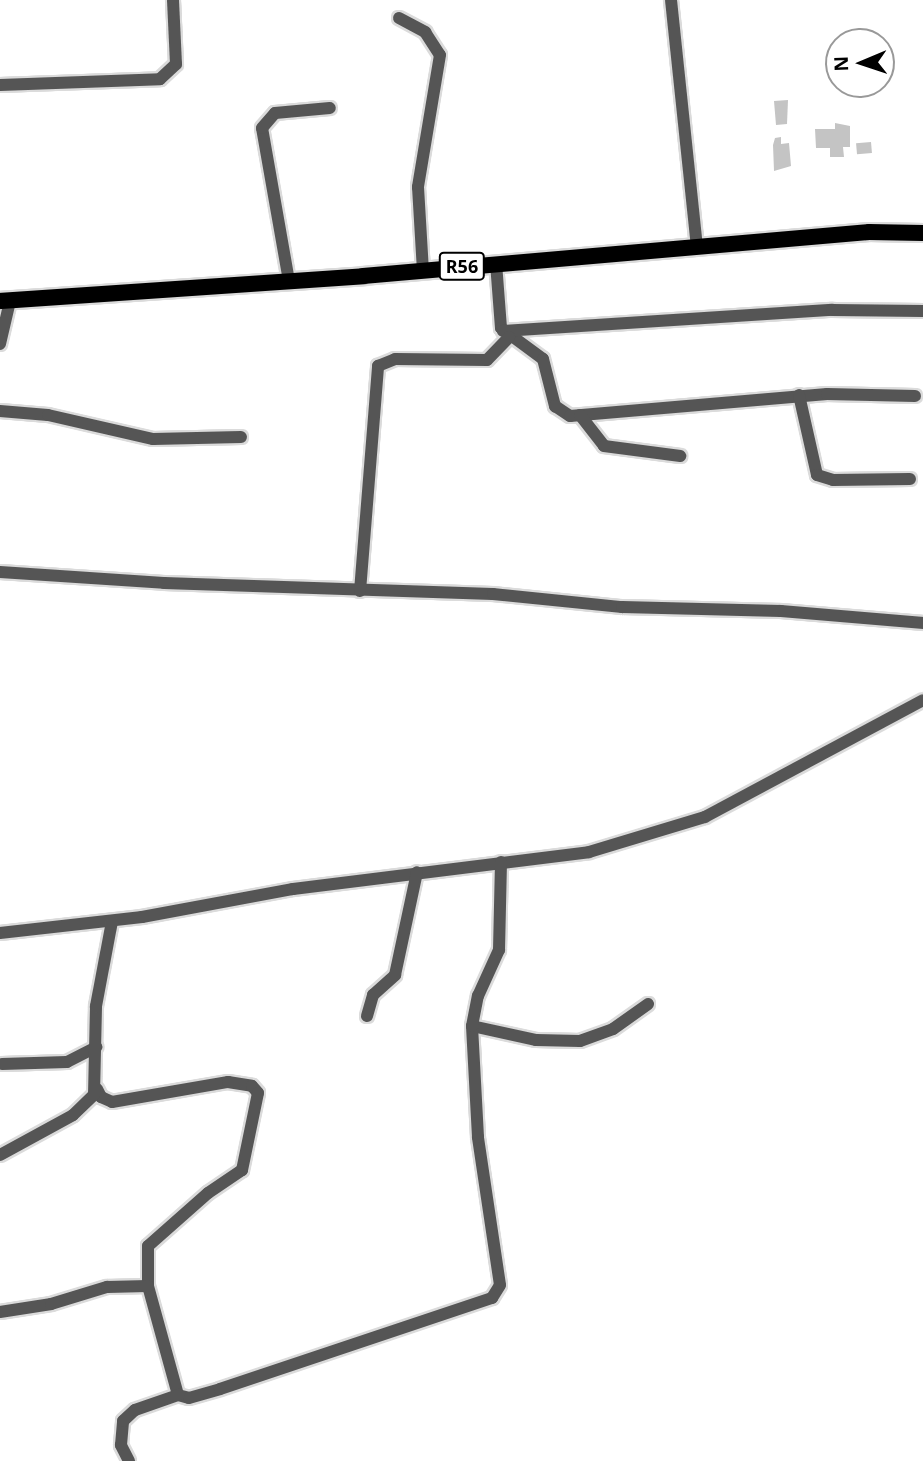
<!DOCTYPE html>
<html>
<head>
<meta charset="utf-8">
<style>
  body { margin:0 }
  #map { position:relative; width:923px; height:1461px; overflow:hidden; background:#fff; font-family:"Noto Sans",sans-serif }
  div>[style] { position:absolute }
  .building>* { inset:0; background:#c4c4c4; transform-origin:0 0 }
  .roads { filter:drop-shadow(2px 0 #dbdbdb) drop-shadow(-2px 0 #dbdbdb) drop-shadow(0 2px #dbdbdb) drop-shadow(0 -2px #dbdbdb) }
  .minor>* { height:12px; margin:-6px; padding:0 6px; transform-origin:6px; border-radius:6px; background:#555 }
  .major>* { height:16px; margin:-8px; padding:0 8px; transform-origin:8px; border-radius:8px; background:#000 }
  span { translate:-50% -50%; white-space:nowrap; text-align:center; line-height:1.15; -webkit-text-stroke:5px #fff; paint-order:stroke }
  .shield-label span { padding:2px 5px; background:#fff; border:2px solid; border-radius:5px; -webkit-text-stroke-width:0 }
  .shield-label { font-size:18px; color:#000; font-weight:700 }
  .north { position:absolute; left:825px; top:28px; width:70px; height:70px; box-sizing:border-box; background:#fff; border:2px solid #999; border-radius:50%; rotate:268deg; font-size:19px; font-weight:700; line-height:28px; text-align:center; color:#000 }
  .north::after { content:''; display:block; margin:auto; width:24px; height:32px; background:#000; clip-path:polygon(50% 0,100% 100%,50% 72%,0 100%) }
</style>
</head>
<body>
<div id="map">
  <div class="building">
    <i style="clip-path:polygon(788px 100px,787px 124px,776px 125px,774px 101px)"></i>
    <i style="clip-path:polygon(835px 123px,850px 126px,850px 147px,843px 147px,844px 157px,830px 157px,830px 148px,816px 148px,815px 129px,835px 129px)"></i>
    <i style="clip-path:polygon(781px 137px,781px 144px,789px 143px,791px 166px,774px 171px,773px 145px,775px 138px)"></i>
    <i style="left:871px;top:142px;width:11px;height:15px;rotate:85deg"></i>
  </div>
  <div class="roads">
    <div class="minor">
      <i style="left:671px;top:0;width:249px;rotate:84deg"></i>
      <i style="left:399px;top:18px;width:30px;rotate:28deg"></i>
      <i style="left:425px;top:32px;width:27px;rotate:57deg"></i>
      <i style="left:440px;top:55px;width:134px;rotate:99.5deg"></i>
      <i style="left:418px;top:187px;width:84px;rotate:86.6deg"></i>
      <i style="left:0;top:85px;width:160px;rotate:-2.1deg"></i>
      <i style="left:160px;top:79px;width:22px;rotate:-43deg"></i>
      <i style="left:176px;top:64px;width:64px;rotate:-92.7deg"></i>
      <i style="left:496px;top:263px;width:65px;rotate:85.6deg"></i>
      <i style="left:501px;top:328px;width:52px;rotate:36.4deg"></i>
      <i style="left:543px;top:359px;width:49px;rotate:75.7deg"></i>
      <i style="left:555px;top:406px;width:18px;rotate:34deg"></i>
      <i style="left:570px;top:416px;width:258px;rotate:-4.9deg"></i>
      <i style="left:827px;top:394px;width:88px;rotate:1.3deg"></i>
      <i style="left:289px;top:281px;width:155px;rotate:-100deg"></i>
      <i style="left:262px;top:128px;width:20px;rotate:-49deg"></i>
      <i style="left:275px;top:113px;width:55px;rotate:-5.2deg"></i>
      <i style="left:503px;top:331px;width:330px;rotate:-3.7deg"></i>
      <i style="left:832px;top:310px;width:91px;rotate:0.6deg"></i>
      <i style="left:0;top:344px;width:44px;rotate:-76.9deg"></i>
      <i style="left:799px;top:395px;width:82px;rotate:77.3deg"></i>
      <i style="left:817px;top:475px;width:17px;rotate:17deg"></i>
      <i style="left:833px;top:480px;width:77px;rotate:-0.7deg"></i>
      <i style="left:0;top:411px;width:48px;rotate:4.8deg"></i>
      <i style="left:48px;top:415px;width:108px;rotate:12.9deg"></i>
      <i style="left:153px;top:439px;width:88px;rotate:-1.3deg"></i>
      <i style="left:580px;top:415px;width:39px;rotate:52deg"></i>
      <i style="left:604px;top:446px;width:77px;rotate:7.5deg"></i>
      <i style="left:0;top:572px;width:164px;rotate:3.8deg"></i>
      <i style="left:164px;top:583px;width:329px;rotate:1.9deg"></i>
      <i style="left:493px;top:594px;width:130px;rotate:5.8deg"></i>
      <i style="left:622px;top:607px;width:159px;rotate:1.4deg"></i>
      <i style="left:781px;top:611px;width:143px;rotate:4.8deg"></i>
      <i style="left:360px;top:591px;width:226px;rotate:-85.4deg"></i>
      <i style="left:378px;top:366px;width:18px;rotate:-22deg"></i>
      <i style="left:395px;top:359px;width:92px;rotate:0.6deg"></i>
      <i style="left:487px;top:360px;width:32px;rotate:-46deg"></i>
      <i style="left:0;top:933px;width:143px;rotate:-6.4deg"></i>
      <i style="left:142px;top:917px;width:154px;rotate:-10.5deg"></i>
      <i style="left:293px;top:889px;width:298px;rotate:-7.1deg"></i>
      <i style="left:589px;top:852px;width:121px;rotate:-16.8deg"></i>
      <i style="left:705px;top:817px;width:247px;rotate:-28.2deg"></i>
      <i style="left:367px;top:1016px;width:22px;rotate:-74deg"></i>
      <i style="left:373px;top:995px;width:30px;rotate:-42deg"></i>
      <i style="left:395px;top:975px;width:105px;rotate:-77.9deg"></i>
      <i style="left:472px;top:1026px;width:66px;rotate:12.3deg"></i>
      <i style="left:536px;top:1040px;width:44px;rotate:1.3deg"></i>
      <i style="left:580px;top:1041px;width:35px;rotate:-20deg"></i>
      <i style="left:613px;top:1029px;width:43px;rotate:-35.5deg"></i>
      <i style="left:2px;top:1064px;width:65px;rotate:-1.8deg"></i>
      <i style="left:67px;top:1062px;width:33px;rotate:-27deg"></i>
      <i style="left:97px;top:1089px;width:9px;rotate:63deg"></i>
      <i style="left:101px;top:1097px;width:12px;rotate:24deg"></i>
      <i style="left:112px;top:1102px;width:118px;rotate:-9.8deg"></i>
      <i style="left:228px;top:1082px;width:24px;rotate:9deg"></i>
      <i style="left:252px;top:1086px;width:9px;rotate:49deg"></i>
      <i style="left:258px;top:1093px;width:79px;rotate:101.7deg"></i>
      <i style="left:242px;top:1170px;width:41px;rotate:145.9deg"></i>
      <i style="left:208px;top:1193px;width:80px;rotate:138.5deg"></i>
      <i style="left:148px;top:1246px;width:40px;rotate:90deg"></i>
      <i style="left:148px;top:1286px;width:113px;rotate:74.6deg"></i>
      <i style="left:178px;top:1395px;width:11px;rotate:15deg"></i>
      <i style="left:189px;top:1398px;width:32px;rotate:-16deg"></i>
      <i style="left:220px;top:1389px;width:287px;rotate:-18.5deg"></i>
      <i style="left:492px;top:1298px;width:15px;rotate:-58deg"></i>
      <i style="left:500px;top:1285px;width:150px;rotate:-98.5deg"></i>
      <i style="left:478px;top:1137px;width:111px;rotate:-93.1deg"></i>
      <i style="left:472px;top:1026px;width:31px;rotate:-79deg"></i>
      <i style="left:478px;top:996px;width:51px;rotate:-65.5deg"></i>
      <i style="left:499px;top:950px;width:88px;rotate:-88.7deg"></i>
      <i style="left:0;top:1155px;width:83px;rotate:-28.7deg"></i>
      <i style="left:73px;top:1115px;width:29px;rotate:-44deg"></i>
      <i style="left:94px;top:1095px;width:89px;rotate:-88.7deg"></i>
      <i style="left:96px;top:1006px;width:86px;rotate:-79.3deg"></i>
      <i style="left:0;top:1312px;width:52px;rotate:-8.9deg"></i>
      <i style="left:51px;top:1304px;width:59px;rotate:-16.9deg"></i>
      <i style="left:107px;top:1287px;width:41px;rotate:-1.4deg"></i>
      <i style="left:129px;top:1461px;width:18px;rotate:-117deg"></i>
      <i style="left:121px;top:1445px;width:24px;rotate:-85deg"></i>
      <i style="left:123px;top:1421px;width:16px;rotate:-43deg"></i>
      <i style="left:135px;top:1410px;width:46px;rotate:-19.2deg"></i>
    </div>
    <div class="major">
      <i style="left:0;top:301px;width:364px;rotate:-3.9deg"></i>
      <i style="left:363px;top:276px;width:508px;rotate:-4.97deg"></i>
      <i style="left:869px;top:232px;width:54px;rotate:1.1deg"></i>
    </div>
  </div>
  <div class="shield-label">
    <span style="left:462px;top:266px">R56</span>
  </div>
  <div class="north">N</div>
</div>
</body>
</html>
